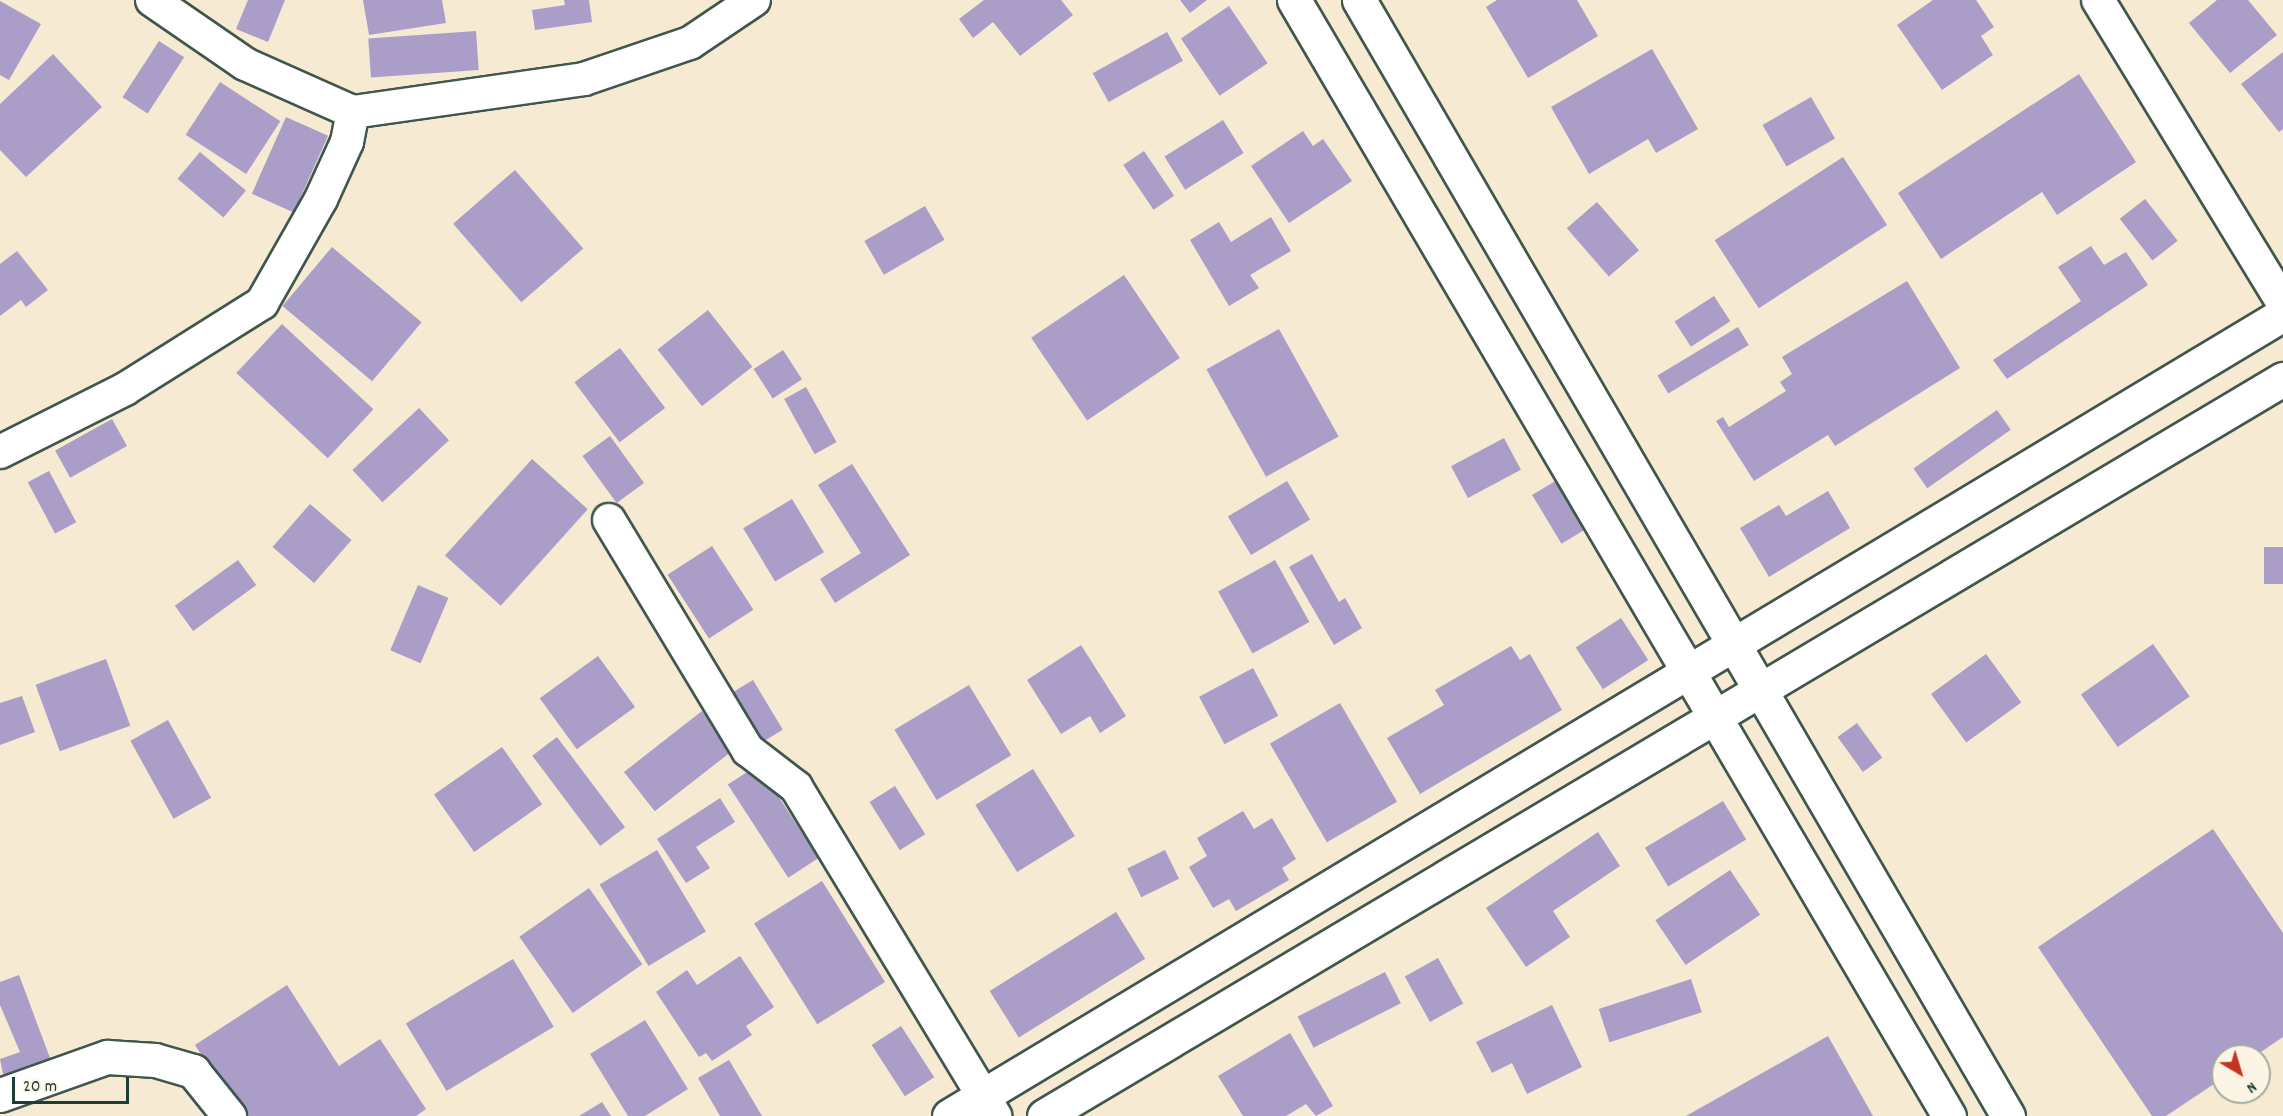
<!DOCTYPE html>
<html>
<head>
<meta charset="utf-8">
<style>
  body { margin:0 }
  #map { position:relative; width:2283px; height:1116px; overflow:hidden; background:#f6ead2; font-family:Dekko,sans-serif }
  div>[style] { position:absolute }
  .building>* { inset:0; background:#aa9dc8; transform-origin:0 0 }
  .roads { filter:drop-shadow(2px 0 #3f574c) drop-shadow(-2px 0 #3f574c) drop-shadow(0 2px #3f574c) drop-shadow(0 -2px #3f574c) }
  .minor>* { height:32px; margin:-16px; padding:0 16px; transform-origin:16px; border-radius:16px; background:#fff }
  .tertiary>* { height:33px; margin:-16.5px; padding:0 16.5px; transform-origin:16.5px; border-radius:16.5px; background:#fff }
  span { translate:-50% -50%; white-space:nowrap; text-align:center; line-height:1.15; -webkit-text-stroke:4.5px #fcf5e5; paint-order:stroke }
  .north { position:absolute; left:2211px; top:1044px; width:60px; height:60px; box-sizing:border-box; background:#fcf5e5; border:2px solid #a4ab9e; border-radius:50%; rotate:142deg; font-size:16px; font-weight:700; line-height:24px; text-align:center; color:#1f3d34 }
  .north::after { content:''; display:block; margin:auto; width:21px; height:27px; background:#c8321e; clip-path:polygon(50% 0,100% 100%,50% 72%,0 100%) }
  .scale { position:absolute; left:12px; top:1077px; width:117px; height:27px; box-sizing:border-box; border:3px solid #1f3d34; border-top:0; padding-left:8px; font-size:18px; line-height:21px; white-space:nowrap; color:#1f3d34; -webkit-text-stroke:4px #fcf5e5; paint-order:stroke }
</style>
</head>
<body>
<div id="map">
  <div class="building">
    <i style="clip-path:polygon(248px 0,285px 0,268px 42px,236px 29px)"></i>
    <i style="clip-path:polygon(363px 0,442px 0,446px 23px,369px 35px)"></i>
    <i style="clip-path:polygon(564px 0,589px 0,592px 22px,535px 30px,532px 10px,565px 5px)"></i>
    <i style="clip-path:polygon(984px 0,1061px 0,1073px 15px,1020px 56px,993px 22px,973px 38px,959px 19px)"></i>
    <i style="clip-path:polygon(1180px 0,1207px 0,1190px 13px)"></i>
    <i style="clip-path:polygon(1497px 0,1577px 0,1598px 36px,1528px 78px,1486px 7px)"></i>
    <i style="clip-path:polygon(1933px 0,1976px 0,1994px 27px,1981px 36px,1993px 55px,1942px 90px,1897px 25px)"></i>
    <i style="clip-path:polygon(2217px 0,2248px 0,2277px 35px,2230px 73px,2189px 23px)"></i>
    <i style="clip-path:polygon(0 1px,41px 24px,9px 80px,0 75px)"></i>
    <i style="left:1229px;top:6px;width:69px;height:58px;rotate:56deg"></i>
    <i style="left:476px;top:31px;width:39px;height:108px;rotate:86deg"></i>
    <i style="left:1167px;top:32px;width:33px;height:85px;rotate:61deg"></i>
    <i style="left:159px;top:41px;width:30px;height:67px;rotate:33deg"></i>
    <i style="clip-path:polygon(1652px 49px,1698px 129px,1656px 153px,1648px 139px,1589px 174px,1551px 107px)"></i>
    <i style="clip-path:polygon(2283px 52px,2283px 129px,2279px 132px,2241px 84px)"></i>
    <i style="clip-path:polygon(53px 54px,102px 107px,26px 177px,0 150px,0 104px)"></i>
    <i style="clip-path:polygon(2079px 74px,2136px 162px,2057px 215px,2042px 192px,1941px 259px,1898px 193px)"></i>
    <i style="left:220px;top:82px;width:72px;height:63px;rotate:33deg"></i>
    <i style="left:1811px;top:97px;width:48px;height:56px;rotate:60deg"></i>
    <i style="left:286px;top:117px;width:46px;height:84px;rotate:24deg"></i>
    <i style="left:1223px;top:120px;width:39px;height:69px;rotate:58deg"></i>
    <i style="clip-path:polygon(1303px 131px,1313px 146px,1323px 139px,1352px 181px,1289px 223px,1251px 166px)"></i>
    <i style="left:1144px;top:151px;width:54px;height:25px;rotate:56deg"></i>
    <i style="left:200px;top:152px;width:60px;height:35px;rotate:40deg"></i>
    <i style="left:1843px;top:157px;width:81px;height:153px;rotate:57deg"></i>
    <i style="left:515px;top:170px;width:104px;height:82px;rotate:49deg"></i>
    <i style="left:2145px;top:199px;width:53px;height:32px;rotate:52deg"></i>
    <i style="left:1597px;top:202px;width:64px;height:40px;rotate:49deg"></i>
    <i style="left:925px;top:206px;width:39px;height:70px;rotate:60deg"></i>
    <i style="clip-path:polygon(1271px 217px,1291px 251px,1250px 275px,1259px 288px,1229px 306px,1190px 240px,1219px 222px,1231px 242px)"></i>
    <i style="clip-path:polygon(2091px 246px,2104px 265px,2126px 252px,2148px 285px,2007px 379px,1993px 360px,2081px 301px,2058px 267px)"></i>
    <i style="left:332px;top:247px;width:117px;height:77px;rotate:40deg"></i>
    <i style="clip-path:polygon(17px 251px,48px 290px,26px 307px,21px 300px,0 316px,0 264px)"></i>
    <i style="left:1124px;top:275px;width:100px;height:112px;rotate:56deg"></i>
    <i style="clip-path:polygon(1907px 281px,1960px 368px,1835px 446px,1828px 435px,1754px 481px,1716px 421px,1723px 417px,1729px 427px,1786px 391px,1780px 382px,1792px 374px,1782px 357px)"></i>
    <i style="left:1714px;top:296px;width:30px;height:47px;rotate:57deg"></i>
    <i style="left:708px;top:310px;width:72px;height:64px;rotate:52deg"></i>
    <i style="left:282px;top:324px;width:125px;height:67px;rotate:43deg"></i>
    <i style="left:1738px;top:327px;width:21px;height:94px;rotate:59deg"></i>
    <i style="left:1279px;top:329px;width:123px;height:83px;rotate:61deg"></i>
    <i style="left:620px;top:348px;width:75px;height:57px;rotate:53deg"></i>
    <i style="left:783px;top:350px;width:35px;height:35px;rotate:57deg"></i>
    <i style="left:806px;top:387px;width:63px;height:25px;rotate:61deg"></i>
    <i style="left:419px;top:408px;width:44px;height:91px;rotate:47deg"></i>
    <i style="left:1997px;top:410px;width:24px;height:102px;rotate:55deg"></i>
    <i style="left:112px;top:419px;width:31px;height:65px;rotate:61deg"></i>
    <i style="left:610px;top:436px;width:58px;height:34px;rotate:54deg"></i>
    <i style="left:1504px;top:438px;width:36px;height:60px;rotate:62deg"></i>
    <i style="left:532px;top:459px;width:75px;height:130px;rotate:42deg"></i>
    <i style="clip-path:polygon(852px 464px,910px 555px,835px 603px,820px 579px,861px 553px,818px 485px)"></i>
    <i style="left:49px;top:471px;width:58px;height:24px;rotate:62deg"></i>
    <i style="left:1557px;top:480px;width:57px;height:29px;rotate:59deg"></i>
    <i style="left:1287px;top:481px;width:45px;height:69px;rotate:59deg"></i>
    <i style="clip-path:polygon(1828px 491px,1850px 528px,1769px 577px,1740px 528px,1779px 505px,1786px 516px)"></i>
    <i style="left:792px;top:499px;width:62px;height:57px;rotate:59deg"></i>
    <i style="left:310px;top:504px;width:55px;height:57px;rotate:41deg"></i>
    <i style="left:712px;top:546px;width:76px;height:53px;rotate:57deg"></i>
    <i style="left:2283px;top:547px;width:37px;height:19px;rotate:90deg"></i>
    <i style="clip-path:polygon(1312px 554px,1339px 602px,1345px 598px,1362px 628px,1334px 645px,1289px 567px)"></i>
    <i style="left:238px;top:560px;width:31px;height:78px;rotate:54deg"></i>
    <i style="left:1275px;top:560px;width:71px;height:65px;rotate:61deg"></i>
    <i style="left:418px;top:585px;width:33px;height:71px;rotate:23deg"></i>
    <i style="left:1621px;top:618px;width:50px;height:54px;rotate:57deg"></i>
    <i style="left:2153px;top:644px;width:64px;height:88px;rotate:55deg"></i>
    <i style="clip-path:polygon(1081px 645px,1126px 716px,1100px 733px,1090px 716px,1061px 734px,1027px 680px)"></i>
    <i style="clip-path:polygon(1511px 646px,1520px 660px,1530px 654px,1562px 710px,1420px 794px,1387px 738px,1444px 705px,1435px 690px)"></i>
    <i style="left:1986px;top:654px;width:60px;height:68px;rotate:54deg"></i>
    <i style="left:598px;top:656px;width:63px;height:72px;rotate:54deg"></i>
    <i style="left:106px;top:659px;width:71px;height:75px;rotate:70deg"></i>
    <i style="left:1253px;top:668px;width:54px;height:61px;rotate:62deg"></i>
    <i style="left:753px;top:680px;width:58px;height:30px;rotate:59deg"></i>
    <i style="left:969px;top:685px;width:82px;height:87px;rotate:59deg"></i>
    <i style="clip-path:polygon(22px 696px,35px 732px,0 745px,0 703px)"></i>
    <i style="left:1340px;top:703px;width:114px;height:81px;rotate:60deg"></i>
    <i style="left:702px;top:711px;width:50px;height:99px;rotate:52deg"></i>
    <i style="left:168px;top:720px;width:89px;height:43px;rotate:61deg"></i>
    <i style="left:1857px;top:723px;width:43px;height:24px;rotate:54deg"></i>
    <i style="left:557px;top:737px;width:113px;height:31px;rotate:53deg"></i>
    <i style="left:502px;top:747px;width:70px;height:83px;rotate:55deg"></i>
    <i style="left:758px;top:765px;width:111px;height:36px;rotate:57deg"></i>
    <i style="left:1033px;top:769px;width:79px;height:68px;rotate:58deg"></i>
    <i style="left:895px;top:786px;width:57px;height:30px;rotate:58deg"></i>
    <i style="clip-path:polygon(720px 798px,735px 822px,696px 847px,710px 868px,686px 883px,657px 839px)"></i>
    <i style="left:1723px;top:801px;width:45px;height:91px;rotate:59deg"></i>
    <i style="clip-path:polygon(1243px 811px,1254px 829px,1272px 818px,1296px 859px,1282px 868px,1289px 880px,1236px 911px,1229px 899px,1213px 908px,1189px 867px,1207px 856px,1197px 838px)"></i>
    <i style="clip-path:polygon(2213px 829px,2283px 933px,2283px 1037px,2255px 1056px,2223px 1056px,2223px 1078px,2166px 1116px,2152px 1116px,2038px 947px)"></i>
    <i style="clip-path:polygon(1598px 832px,1620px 866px,1553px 911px,1570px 937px,1526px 967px,1486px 908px)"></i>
    <i style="left:657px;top:850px;width:95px;height:67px;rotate:59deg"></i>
    <i style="left:1165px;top:850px;width:32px;height:42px;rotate:64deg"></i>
    <i style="left:1730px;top:870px;width:54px;height:90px;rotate:56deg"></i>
    <i style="left:822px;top:881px;width:119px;height:80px;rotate:58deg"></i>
    <i style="left:589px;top:888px;width:93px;height:85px;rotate:55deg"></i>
    <i style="left:1116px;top:912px;width:55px;height:149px;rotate:58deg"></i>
    <i style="clip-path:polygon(740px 956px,774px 1007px,746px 1026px,752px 1035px,712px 1061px,706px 1053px,699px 1057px,656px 992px,687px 970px,697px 985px)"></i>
    <i style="left:1438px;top:958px;width:52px;height:38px;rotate:61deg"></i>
    <i style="left:513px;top:959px;width:79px;height:125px;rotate:59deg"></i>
    <i style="left:1385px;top:972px;width:35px;height:98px;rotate:63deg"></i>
    <i style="clip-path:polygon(19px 975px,53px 1066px,5px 1084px,0 1059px,20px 1052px,0 1005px,0 982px)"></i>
    <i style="left:1691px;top:979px;width:35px;height:97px;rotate:72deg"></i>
    <i style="clip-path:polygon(287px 985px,339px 1066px,380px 1039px,426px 1109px,416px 1116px,242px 1116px,195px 1045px)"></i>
    <i style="clip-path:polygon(1552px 1005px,1582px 1067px,1527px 1094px,1512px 1063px,1492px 1073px,1476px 1042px)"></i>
    <i style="clip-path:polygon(645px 1020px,688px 1089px,645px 1116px,628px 1116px,590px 1054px)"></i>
    <i style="left:901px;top:1026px;width:61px;height:35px;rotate:57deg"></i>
    <i style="clip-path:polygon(1290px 1033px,1333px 1106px,1316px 1116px,1306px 1104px,1286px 1116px,1243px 1116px,1218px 1076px)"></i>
    <i style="clip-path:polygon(1828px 1036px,1873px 1116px,1686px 1116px)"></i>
    <i style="clip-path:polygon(729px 1060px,762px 1116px,720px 1116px,698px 1078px)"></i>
    <i style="clip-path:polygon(602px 1102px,611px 1116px,579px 1116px)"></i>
  </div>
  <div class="roads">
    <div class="minor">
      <i style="left:152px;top:0;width:113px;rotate:34.5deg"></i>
      <i style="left:245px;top:64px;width:118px;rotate:24deg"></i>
      <i style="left:353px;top:112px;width:233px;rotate:-8.1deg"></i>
      <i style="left:584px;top:79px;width:112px;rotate:-18.8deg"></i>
      <i style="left:690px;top:43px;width:77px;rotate:-33.9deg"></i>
      <i style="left:2098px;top:0;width:355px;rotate:58.6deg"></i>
      <i style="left:0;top:452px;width:140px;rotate:-26.7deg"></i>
      <i style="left:125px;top:389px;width:162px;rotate:-32.1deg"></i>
      <i style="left:262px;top:303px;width:120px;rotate:-60.4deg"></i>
      <i style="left:321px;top:199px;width:63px;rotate:-65.5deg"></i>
      <i style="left:347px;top:142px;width:31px;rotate:-79deg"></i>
      <i style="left:609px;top:520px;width:269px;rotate:58.9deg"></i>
      <i style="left:748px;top:750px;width:61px;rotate:37.6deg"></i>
      <i style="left:796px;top:787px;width:385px;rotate:58.8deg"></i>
    </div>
    <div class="tertiary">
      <i style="left:1294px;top:0;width:1294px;rotate:59.59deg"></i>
      <i style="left:1359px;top:0;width:1291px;rotate:59.82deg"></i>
      <i style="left:0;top:1095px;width:114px;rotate:-19.6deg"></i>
      <i style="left:107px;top:1057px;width:48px;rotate:3.6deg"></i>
      <i style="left:155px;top:1060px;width:40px;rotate:16deg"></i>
      <i style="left:193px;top:1071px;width:58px;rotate:51.3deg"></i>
      <i style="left:949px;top:1116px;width:1557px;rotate:-31.01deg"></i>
      <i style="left:1044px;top:1116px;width:1442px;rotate:-30.75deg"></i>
    </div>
  </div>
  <div class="north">N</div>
  <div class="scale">20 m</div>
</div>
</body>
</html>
